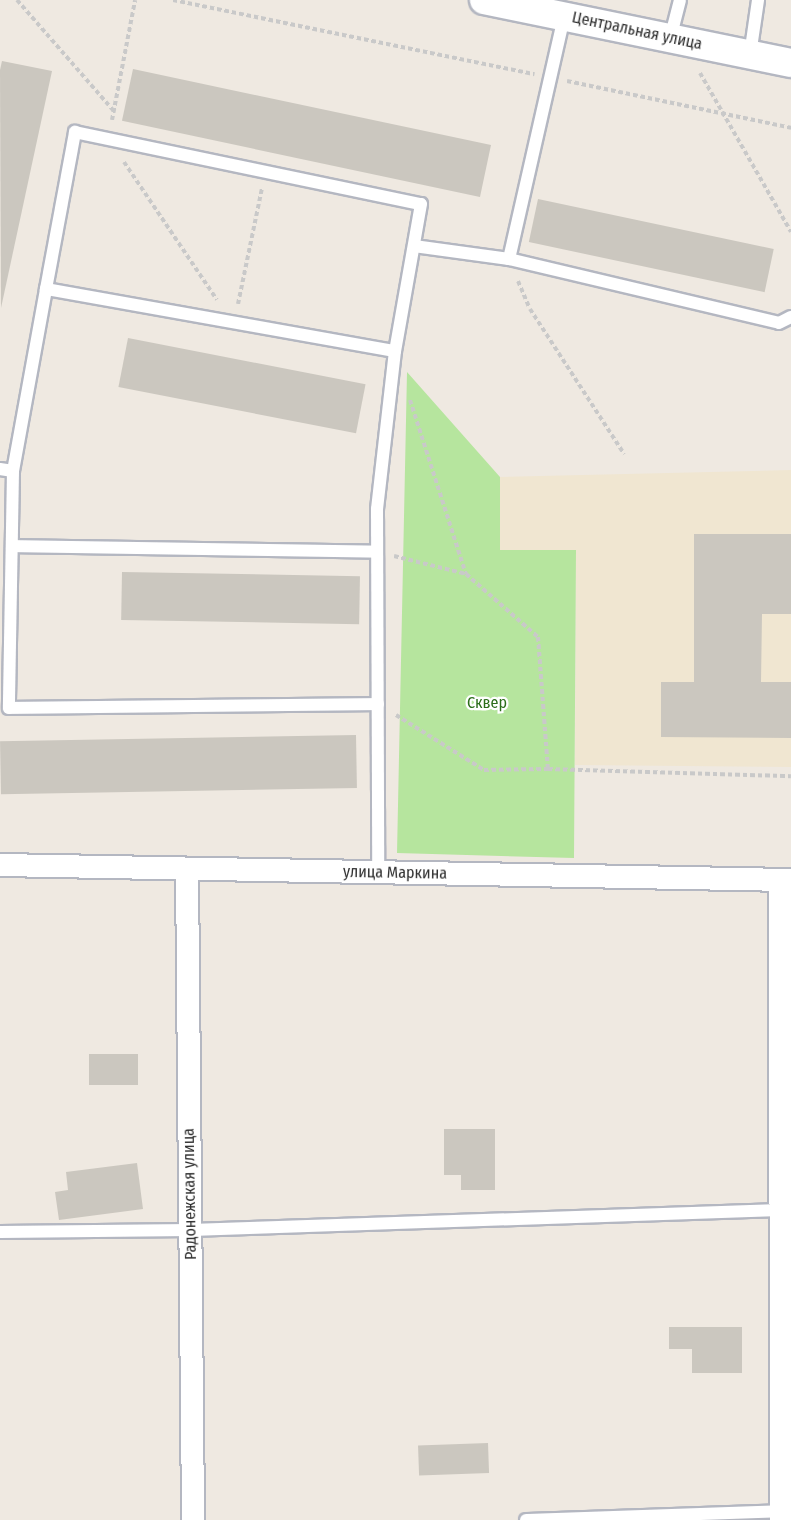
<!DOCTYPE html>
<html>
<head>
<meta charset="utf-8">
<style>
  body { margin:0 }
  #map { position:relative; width:791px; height:1520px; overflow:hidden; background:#efe9e1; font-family:"Fira Sans Condensed",sans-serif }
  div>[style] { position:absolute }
  .education>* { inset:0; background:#f0e6d1 }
  .green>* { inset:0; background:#b6e59e }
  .building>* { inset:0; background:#cbc7bf; transform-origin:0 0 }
  .path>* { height:4px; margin-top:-2px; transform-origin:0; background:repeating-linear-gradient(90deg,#c9c9c9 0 4.5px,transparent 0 7.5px) }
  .roads { filter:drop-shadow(2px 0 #b4b7c1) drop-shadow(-2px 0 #b4b7c1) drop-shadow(0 2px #b4b7c1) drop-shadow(0 -2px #b4b7c1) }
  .service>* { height:12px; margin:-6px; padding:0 6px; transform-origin:6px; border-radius:6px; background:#fff }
  .minor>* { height:22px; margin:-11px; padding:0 11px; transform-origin:11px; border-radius:11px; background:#fff }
  .tertiary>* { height:28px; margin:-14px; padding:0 14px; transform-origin:14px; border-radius:14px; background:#fff }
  span { translate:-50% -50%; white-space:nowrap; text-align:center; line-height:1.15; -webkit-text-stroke:4.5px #fff; paint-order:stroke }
  .street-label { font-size:16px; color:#2e2e2e }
  .park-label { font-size:16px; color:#2c6e1b }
</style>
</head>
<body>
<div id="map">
  <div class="education">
    <i style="clip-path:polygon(791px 470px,791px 767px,575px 765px,576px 550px,500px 550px,500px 477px)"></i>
  </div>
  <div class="green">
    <i style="clip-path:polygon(407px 372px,500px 477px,500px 550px,576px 550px,574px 858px,397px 853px)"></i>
  </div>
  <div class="building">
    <i style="clip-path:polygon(2px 61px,52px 71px,1px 308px,0 70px)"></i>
    <i style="left:133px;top:69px;width:366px;height:53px;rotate:12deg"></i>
    <i style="left:538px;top:199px;width:241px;height:44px;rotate:12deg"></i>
    <i style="left:128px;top:338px;width:242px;height:50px;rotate:11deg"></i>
    <i style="clip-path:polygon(694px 534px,791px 534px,791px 614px,762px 614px,761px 682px,791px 682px,791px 738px,661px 737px,661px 682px,694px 682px)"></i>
    <i style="left:122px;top:572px;width:238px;height:48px;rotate:1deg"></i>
    <i style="left:356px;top:735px;width:53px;height:356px;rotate:89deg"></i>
    <i style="left:89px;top:1054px;width:49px;height:31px"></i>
    <i style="clip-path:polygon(444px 1129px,495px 1129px,495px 1190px,461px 1190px,461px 1175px,444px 1175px)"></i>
    <i style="clip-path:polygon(137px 1163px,143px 1209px,59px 1220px,55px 1192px,68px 1190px,66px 1172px)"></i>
    <i style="clip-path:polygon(669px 1327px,742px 1327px,742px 1373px,692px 1373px,692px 1349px,669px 1349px)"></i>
    <i style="left:488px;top:1443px;width:30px;height:70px;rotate:88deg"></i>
  </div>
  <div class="path">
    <i style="left:17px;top:0;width:147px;rotate:48.9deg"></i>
    <i style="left:173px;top:0;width:369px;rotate:11.6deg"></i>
    <i style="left:700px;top:73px;width:183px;rotate:60.2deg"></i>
    <i style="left:567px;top:81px;width:229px;rotate:11.8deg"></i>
    <i style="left:112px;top:120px;width:122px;rotate:-79.1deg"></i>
    <i style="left:124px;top:162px;width:166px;rotate:56deg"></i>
    <i style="left:518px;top:281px;width:30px;rotate:67deg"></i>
    <i style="left:530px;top:309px;width:173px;rotate:57deg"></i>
    <i style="left:238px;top:304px;width:118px;rotate:-78.3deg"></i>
    <i style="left:410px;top:400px;width:183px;rotate:72.2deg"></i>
    <i style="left:466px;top:574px;width:96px;rotate:41.2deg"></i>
    <i style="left:538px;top:637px;width:132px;rotate:85.7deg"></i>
    <i style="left:548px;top:769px;width:243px;rotate:1.7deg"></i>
    <i style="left:394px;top:556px;width:74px;rotate:14deg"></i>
    <i style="left:396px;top:715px;width:104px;rotate:32deg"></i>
    <i style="left:484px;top:770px;width:64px;rotate:-0.9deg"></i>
  </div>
  <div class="roads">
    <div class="service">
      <i style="left:670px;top:39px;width:40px;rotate:-75.6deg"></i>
      <i style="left:750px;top:55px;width:56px;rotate:-81.7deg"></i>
      <i style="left:414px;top:246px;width:96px;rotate:7.8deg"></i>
      <i style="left:509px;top:259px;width:277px;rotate:13.3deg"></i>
      <i style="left:779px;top:323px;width:13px;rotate:-27deg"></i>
      <i style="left:509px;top:259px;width:249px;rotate:-77.2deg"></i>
      <i style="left:46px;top:289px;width:160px;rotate:-79.5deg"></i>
      <i style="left:75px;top:132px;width:353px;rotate:11.8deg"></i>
      <i style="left:421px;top:204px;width:149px;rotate:100deg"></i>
      <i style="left:395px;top:351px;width:159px;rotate:96.5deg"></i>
      <i style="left:377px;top:509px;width:363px;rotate:89.8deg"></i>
      <i style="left:0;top:469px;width:13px;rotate:9deg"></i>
      <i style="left:13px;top:471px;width:185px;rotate:-79.7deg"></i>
      <i style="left:46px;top:289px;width:354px;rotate:10.1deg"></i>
      <i style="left:13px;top:471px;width:237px;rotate:91deg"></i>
      <i style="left:9px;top:708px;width:369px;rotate:-0.6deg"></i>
      <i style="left:12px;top:546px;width:365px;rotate:0.9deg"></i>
      <i style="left:0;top:1232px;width:191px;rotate:-0.6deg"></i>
      <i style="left:191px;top:1230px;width:589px;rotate:-1.94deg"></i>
      <i style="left:526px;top:1520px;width:255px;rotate:-2deg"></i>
    </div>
    <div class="minor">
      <i style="left:0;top:865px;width:791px;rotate:1.09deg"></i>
      <i style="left:187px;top:869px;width:651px;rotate:89.47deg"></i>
      <i style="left:780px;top:880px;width:640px;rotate:89.91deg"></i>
    </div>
    <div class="tertiary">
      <i style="left:484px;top:0;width:313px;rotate:11.6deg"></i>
    </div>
  </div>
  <div class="street-label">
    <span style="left:637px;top:31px;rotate:12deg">Центральная улица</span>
    <span style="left:395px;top:873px;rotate:1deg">улица Маркина</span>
    <span style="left:190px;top:1194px;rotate:-91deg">Радонежская улица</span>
  </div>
  <div class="park-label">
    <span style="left:487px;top:703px">Сквер</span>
  </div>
</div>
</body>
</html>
